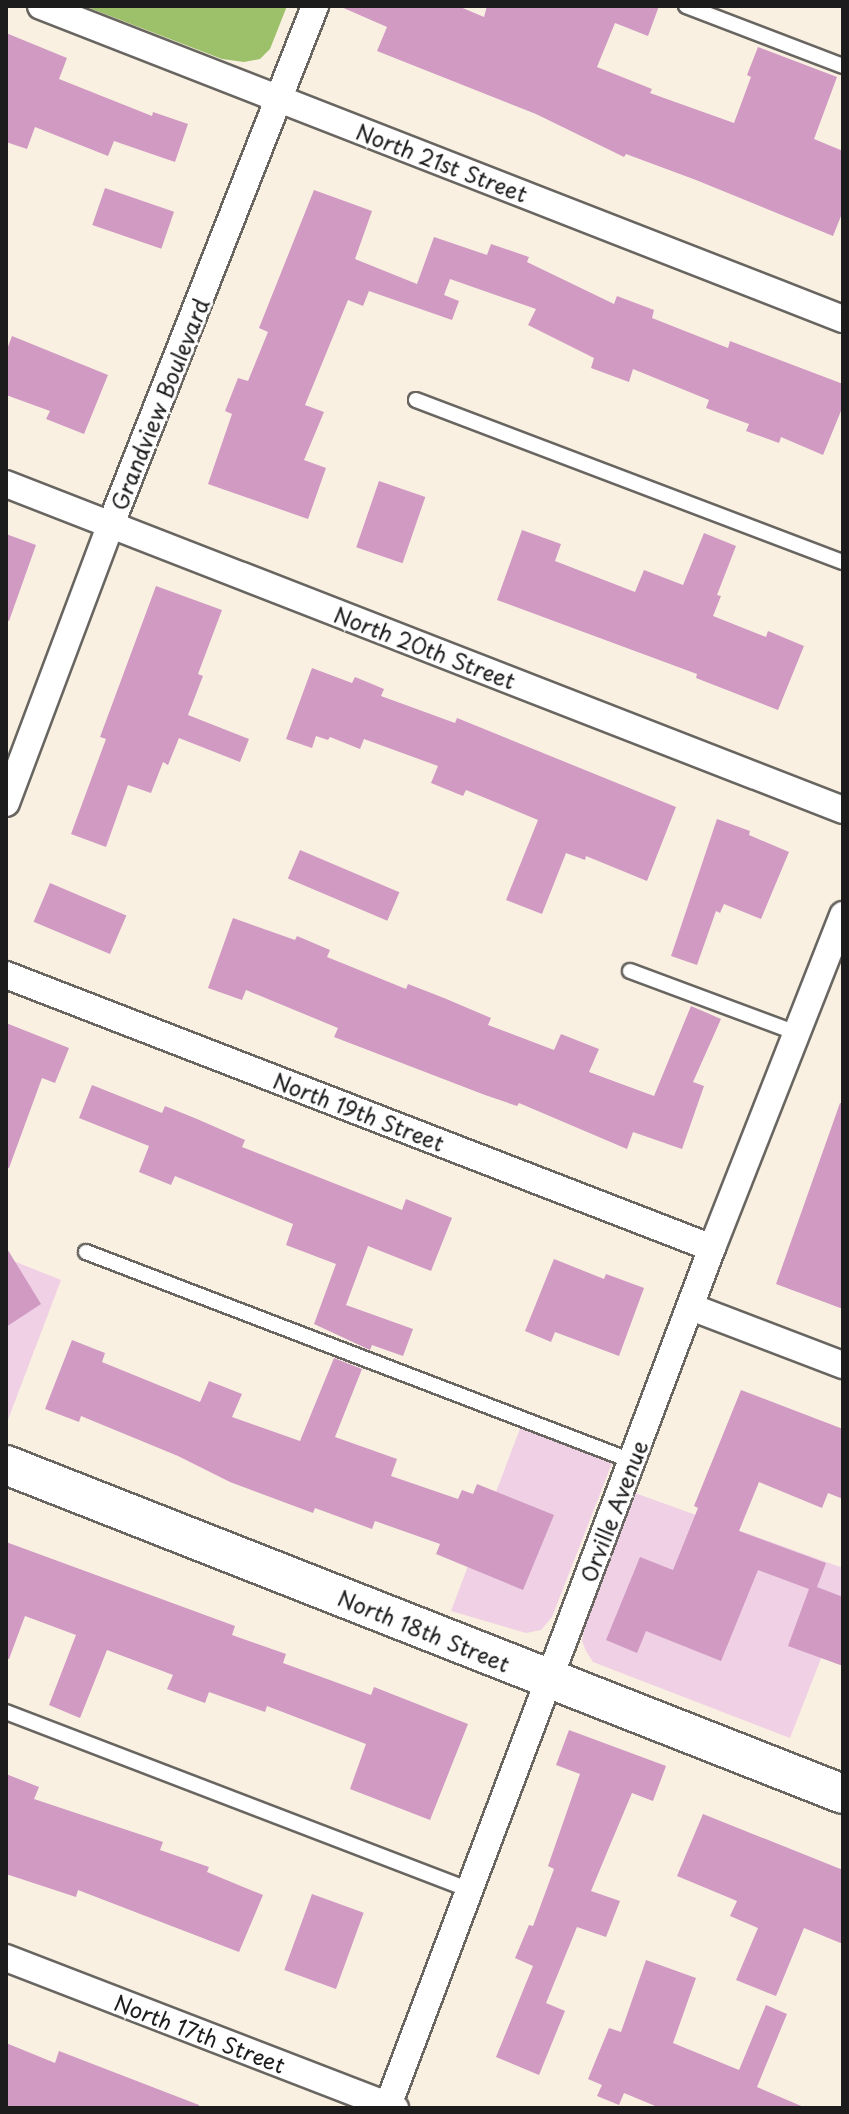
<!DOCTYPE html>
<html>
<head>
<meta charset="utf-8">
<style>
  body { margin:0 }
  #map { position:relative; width:849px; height:2114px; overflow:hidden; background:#f9f0e2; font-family:"Playpen Sans",sans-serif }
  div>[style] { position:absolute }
  .built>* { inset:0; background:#f0d0e5 }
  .green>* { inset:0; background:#9dc16b }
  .building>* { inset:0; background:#d09ac3; transform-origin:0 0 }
  .roads { filter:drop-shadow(2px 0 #696661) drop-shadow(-2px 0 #696661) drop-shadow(0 2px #696661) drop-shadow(0 -2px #696661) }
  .service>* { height:14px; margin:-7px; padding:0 7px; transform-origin:7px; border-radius:7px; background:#fff }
  .minor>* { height:26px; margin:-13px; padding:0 13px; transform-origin:13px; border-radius:13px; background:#fff }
  .secondary>* { height:38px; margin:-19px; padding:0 19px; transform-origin:19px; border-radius:19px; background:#fff }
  span { translate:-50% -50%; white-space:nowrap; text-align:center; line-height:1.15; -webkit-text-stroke:6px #fff; paint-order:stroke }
  .street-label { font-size:22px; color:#1c1c1c }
  .frame { position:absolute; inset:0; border:8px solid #1c1c1c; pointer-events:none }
</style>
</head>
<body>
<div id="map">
  <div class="built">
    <i style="clip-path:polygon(6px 1258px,61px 1280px,6px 1425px)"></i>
    <i style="clip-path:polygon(521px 1426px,612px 1463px,552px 1617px,541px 1630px,526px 1633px,451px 1611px)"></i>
    <i style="clip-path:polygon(635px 1493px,843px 1568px,843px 1602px,790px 1738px,593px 1662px,586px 1651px,582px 1641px,584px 1630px)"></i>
  </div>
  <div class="green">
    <i style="clip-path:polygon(84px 6px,287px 6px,270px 49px,260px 59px,244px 62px,222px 59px)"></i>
  </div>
  <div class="building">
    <i style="clip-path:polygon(339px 6px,458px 6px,484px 17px,487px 6px,659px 6px,648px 36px,615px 23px,597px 67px,652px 89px,650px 93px,734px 123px,751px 77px,747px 75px,758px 47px,837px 77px,814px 139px,843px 151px,843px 211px,833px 236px,696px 180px,626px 154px,624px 157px,536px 114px,377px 51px,387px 27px)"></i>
    <i style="clip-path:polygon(6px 33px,67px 58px,59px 79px,152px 116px,153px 112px,188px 124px,175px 162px,114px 141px,108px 156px,35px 127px,27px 149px,6px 142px)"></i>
    <i style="left:105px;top:188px;width:73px;height:39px;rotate:19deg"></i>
    <i style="clip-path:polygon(314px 190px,372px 211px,355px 259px,417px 284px,434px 237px,487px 255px,491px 244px,529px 257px,527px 262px,614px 304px,617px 296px,654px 310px,652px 318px,728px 348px,730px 341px,843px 384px,843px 406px,823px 455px,781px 437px,779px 443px,746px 431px,749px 424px,706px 408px,709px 400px,633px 369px,629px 382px,591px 368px,594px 358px,528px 325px,536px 309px,450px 279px,444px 295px,459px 301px,452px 320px,369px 291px,363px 306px,348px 300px,305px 405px,324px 412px,304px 460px,326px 468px,308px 519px,208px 484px,232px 414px,225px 411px,238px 378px,248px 381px,268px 332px,259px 328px)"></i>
    <i style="clip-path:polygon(12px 336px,108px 375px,84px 434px,46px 419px,50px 411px,6px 395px,6px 352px)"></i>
    <i style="left:379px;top:481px;width:49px;height:70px;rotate:19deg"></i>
    <i style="clip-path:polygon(522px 530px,561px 544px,555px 561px,635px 592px,644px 570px,683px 585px,704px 533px,736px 546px,717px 595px,721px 596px,713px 616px,766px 637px,768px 631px,804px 646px,778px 710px,696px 678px,697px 674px,497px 600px)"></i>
    <i style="clip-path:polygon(6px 534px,36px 545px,9px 621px,6px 620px)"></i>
    <i style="clip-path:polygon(156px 586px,222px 610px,198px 674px,203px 676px,188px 715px,249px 739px,240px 762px,179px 738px,168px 765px,163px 762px,151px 793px,128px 785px,106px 847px,71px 834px,106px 739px,100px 737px)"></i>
    <i style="clip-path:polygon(312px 668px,352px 683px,355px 677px,384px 689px,381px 696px,455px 723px,457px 718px,676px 807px,647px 881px,586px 856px,585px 860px,566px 853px,542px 914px,506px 900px,538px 820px,466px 790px,463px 796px,431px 783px,438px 766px,364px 739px,360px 749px,330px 737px,328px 740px,316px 736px,312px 748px,286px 739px)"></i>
    <i style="clip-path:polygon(717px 819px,750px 831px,749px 835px,789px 852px,761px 919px,724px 904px,720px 913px,716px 911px,697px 965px,671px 956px)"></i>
    <i style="left:300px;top:850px;width:108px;height:31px;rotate:23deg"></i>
    <i style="left:50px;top:883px;width:83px;height:42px;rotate:23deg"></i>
    <i style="clip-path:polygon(233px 918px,295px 940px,297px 936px,330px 950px,327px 957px,406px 989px,408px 984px,444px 998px,491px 1018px,488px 1025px,554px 1050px,561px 1034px,599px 1049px,589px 1072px,654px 1096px,691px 1006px,721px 1019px,693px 1082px,704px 1086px,682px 1149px,633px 1132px,627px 1149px,519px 1103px,517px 1106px,485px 1095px,334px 1037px,338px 1028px,246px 990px,242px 1000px,208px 988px)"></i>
    <i style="clip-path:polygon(6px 1023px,69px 1048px,55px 1083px,42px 1078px,9px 1168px,6px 1167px)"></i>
    <i style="clip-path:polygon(92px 1085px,162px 1113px,165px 1106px,197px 1119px,245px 1140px,242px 1147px,402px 1210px,406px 1199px,452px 1218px,431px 1271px,368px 1246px,346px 1305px,413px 1329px,403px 1356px,372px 1345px,370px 1350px,314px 1324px,336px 1264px,286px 1245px,293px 1224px,175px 1176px,171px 1185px,139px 1172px,149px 1146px,79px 1118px)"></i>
    <i style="clip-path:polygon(840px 1103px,843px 1104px,843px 1309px,776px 1284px)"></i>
    <i style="clip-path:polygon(6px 1247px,41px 1304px,6px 1327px)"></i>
    <i style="clip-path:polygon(554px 1259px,604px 1279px,606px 1274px,644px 1288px,619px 1356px,555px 1332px,551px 1342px,525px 1331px)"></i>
    <i style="clip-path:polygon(72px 1340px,105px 1353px,102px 1362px,200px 1402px,209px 1381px,242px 1394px,232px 1417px,300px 1441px,334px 1358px,362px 1369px,335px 1437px,397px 1459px,391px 1476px,458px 1499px,462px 1490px,473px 1494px,477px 1484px,554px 1515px,523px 1590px,436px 1554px,440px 1544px,375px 1521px,372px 1529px,315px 1508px,313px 1513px,230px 1482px,178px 1456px,81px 1416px,79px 1422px,45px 1409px)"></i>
    <i style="clip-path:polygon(741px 1390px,843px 1429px,843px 1499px,828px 1493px,822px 1508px,759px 1482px,739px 1531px,826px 1563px,817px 1587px,843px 1597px,843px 1666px,788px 1646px,809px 1589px,758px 1570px,721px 1661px,646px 1631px,637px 1653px,606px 1640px,640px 1557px,673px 1570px,698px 1508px,694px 1506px)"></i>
    <i style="clip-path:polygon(6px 1542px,235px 1626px,232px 1635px,286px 1654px,283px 1663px,371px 1695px,374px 1687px,468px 1724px,430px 1820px,350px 1789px,366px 1744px,267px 1706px,265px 1712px,209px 1692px,205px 1703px,167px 1689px,173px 1675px,107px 1650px,80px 1718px,49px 1705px,76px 1635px,25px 1616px,9px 1659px,6px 1659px)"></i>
    <i style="clip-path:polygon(569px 1730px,666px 1766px,653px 1801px,632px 1793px,608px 1850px,591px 1891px,620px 1901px,606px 1937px,577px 1927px,546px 2003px,565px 2011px,539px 2075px,496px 2057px,533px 1966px,515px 1958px,529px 1925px,533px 1926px,554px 1869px,548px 1866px,580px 1774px,556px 1765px)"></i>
    <i style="clip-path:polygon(6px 1774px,39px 1787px,34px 1799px,163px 1842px,160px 1850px,209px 1867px,207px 1872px,263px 1895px,239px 1952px,78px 1890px,76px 1897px,6px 1874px)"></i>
    <i style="clip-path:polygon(703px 1814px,843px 1870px,843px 1944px,804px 1928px,776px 1996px,736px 1980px,758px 1928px,730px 1916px,737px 1901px,677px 1876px)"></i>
    <i style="left:312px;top:1894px;width:55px;height:81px;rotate:20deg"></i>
    <i style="clip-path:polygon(646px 1960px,696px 1978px,673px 2043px,739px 2070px,766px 2005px,787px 2014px,757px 2087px,806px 2108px,660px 2108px,624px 2093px,619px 2105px,597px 2096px,602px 2085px,588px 2079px,609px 2028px,621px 2032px)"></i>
    <i style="clip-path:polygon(6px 2043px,55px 2063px,59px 2051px,199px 2105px,199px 2108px,6px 2108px)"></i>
  </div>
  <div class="roads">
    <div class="service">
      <i style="left:686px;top:6px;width:168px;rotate:20.9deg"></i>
      <i style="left:416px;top:400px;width:457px;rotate:20.8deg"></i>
      <i style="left:630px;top:971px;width:178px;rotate:20.4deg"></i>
      <i style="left:86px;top:1252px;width:585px;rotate:20.95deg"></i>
      <i style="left:6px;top:1712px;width:495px;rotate:21deg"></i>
    </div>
    <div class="minor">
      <i style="left:41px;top:6px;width:861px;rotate:21.32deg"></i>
      <i style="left:6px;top:484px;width:898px;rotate:21.28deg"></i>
      <i style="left:6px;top:803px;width:298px;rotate:-69.4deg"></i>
      <i style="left:111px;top:524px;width:557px;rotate:-68.5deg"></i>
      <i style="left:6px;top:975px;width:757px;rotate:21.14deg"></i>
      <i style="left:691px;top:1307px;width:163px;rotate:20.9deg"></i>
      <i style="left:6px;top:1958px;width:417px;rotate:21.1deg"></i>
      <i style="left:387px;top:2108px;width:919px;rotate:-69.3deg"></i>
      <i style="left:712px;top:1248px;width:358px;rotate:-68.5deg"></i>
    </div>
    <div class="secondary">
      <i style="left:6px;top:1465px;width:899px;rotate:21.46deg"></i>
    </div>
  </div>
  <div class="street-label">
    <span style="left:442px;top:162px;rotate:21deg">North 21st Street</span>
    <span style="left:159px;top:404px;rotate:-68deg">Grandview Boulevard</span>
    <span style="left:425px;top:647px;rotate:21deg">North 20th Street</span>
    <span style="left:359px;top:1111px;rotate:21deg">North 19th Street</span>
    <span style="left:613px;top:1511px;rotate:-69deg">Orville Avenue</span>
    <span style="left:424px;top:1630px;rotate:22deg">North 18th Street</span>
    <span style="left:200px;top:2033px;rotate:21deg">North 17th Street</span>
  </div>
  <div class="frame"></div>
</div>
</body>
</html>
